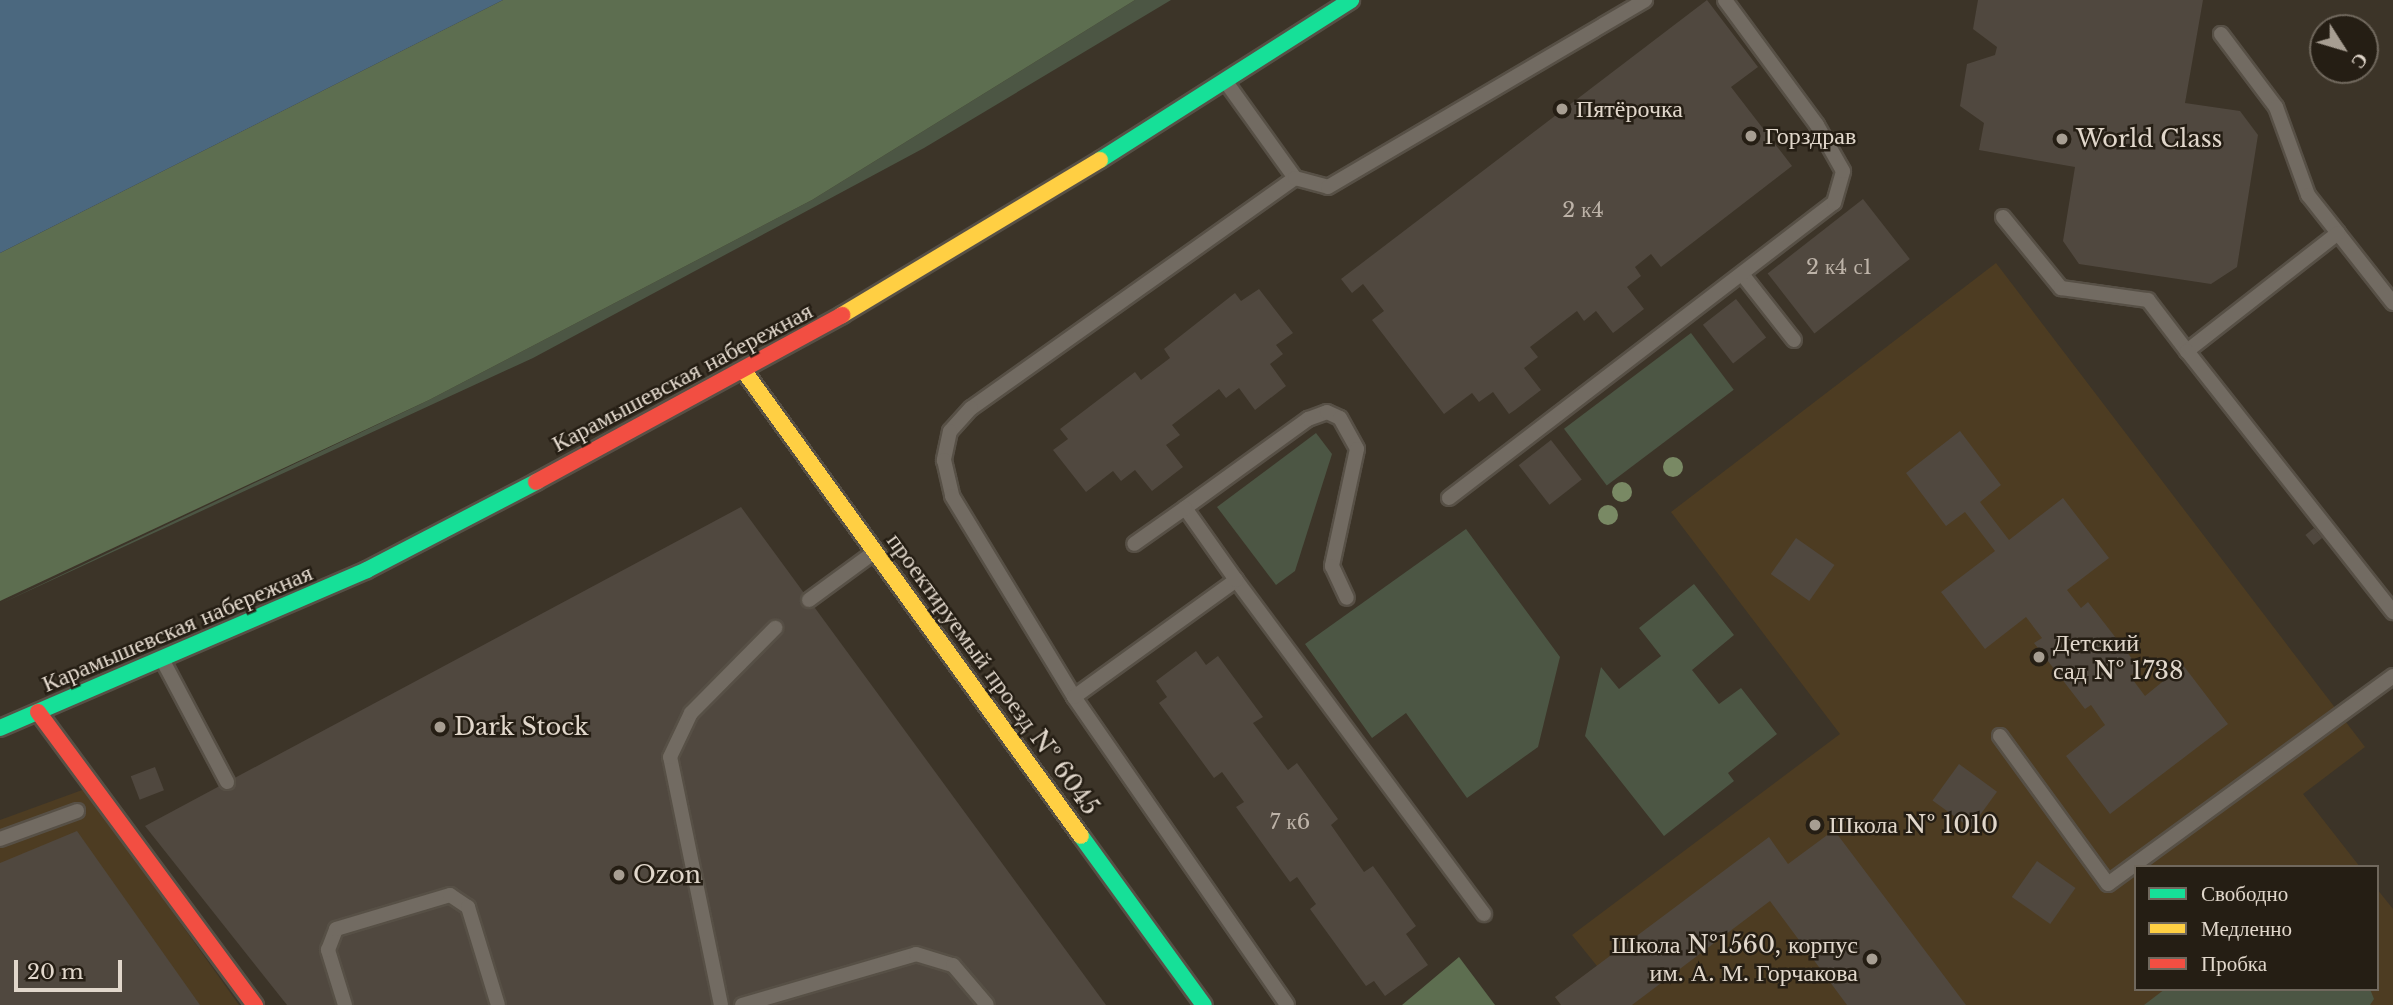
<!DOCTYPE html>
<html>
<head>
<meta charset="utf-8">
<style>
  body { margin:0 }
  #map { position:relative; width:2393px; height:1005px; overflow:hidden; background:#3c3428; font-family:"Libre Baskerville",serif }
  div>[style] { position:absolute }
  .built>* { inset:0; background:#4d3c22 }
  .green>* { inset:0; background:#4c5644; transform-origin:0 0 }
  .forest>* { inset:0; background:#5d6e50 }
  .water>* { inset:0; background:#4b687f }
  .building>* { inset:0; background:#50483f; transform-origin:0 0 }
  .roads { filter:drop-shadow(2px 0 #575046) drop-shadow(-2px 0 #575046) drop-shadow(0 2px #575046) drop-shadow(0 -2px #575046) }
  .lane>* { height:14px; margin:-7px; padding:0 7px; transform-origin:7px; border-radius:7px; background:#726b62 }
  .fast>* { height:16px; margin:-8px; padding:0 8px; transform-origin:8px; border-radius:8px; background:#16e098 }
  .slow>* { height:16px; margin:-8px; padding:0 8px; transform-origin:8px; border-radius:8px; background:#ffcf43 }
  .jam>* { height:16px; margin:-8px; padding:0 8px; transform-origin:8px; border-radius:8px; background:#f24e42 }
  .trees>* { width:20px; height:20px; margin:-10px; border-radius:50%; background:#798964 }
  .dots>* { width:19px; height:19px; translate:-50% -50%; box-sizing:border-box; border:4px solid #251e14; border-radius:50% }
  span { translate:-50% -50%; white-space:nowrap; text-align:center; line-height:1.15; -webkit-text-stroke:5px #251e14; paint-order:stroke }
  .number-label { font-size:21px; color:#bdb3a8 }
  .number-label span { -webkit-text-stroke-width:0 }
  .poi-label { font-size:24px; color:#e1d7cb }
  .left { translate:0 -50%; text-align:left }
  .right { translate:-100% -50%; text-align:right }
  .street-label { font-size:24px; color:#e1d7cb }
  .legend { position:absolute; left:2134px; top:865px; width:245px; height:126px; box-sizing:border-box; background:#251e14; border:2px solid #70685d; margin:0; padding:9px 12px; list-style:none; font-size:21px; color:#e1d7cb }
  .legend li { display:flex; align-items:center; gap:14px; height:35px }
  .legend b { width:35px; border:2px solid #70685d }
  .north { position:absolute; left:2309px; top:14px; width:70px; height:70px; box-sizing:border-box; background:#251e14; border:2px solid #70685d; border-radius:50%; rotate:127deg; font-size:19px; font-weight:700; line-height:28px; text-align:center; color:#e1d7cb }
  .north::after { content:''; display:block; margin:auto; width:24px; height:32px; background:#a79e92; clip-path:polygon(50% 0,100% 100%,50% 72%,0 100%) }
  .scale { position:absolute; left:14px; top:960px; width:108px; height:32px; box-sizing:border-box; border:4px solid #e1d7cb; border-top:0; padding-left:9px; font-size:21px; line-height:24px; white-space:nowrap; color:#e1d7cb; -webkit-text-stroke:5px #251e14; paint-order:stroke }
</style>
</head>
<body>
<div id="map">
  <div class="built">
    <i style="clip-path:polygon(1996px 263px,2365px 747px,2303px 794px,2360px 867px,2136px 867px,2136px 989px,2377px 989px,2377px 889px,2393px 909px,2393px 1005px,1561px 1005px,1555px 997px,1597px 966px,1572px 935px,1840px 734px,1671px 512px)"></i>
    <i style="clip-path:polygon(85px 789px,239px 1005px,0 1005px,0 820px)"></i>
  </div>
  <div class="green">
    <i style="clip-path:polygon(1135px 0,1171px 0,924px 148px,533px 358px,0 604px,429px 400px,812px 200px)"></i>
    <i style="left:1691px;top:333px;width:71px;height:159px;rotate:53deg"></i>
    <i style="clip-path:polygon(1316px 433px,1332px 454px,1295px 571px,1276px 585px,1217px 507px)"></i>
    <i style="clip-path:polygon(1466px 529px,1560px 657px,1538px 747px,1467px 798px,1406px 713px,1372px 738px,1305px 644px)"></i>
    <i style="clip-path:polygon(1694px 584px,1734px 635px,1692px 670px,1719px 704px,1741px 688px,1777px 734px,1728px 773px,1734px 781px,1664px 836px,1585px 736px,1601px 667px,1619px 689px,1661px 656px,1639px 628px)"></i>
    <i style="clip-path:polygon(2165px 989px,2370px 989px,2374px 999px,2370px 1005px,2144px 1005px)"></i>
  </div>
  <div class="forest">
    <i style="clip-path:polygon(503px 0,1135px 0,812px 200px,429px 400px,0 601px,0 253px)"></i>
    <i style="clip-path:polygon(1459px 957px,1495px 1005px,1402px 1005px)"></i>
  </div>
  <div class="water">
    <i style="clip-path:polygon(0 0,503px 0,0 253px)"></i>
  </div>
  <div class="building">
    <i style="clip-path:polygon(1707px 0,1758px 67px,1731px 87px,1792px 166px,1661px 267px,1651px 254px,1635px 267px,1641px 276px,1627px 287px,1644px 309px,1617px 330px,1613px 333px,1596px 311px,1584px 321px,1577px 311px,1530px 347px,1538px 357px,1524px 368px,1541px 390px,1515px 410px,1509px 414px,1493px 392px,1479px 402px,1472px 393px,1444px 414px,1372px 320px,1384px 311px,1363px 284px,1352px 293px,1341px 279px)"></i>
    <i style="clip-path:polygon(1978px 0,2203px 0,2185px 103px,2240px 111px,2258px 135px,2237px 267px,2211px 284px,2079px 264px,2063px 241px,2075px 167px,1979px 150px,1984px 123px,1960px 106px,1967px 64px,1995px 55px,1997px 47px,1973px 29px)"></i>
    <i style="left:1863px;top:199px;width:76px;height:121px;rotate:52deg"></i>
    <i style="clip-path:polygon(1259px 289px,1293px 333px,1276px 345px,1283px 354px,1270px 364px,1286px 386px,1255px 410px,1239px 388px,1226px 398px,1219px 389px,1172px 425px,1180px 435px,1166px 445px,1183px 467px,1152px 491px,1135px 470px,1121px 481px,1113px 471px,1086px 492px,1053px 450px,1068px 439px,1060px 429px,1135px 372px,1141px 380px,1170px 358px,1164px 349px,1235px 293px,1241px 301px)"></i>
    <i style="left:1736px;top:299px;width:49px;height:42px;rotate:52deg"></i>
    <i style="clip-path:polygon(1960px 431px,2001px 485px,1980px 502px,2009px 540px,2063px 498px,2109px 558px,2067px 590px,2081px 608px,2088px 602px,2140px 669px,2130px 676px,2145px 696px,2183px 665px,2228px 724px,2110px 814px,2066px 756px,2105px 725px,2091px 705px,2085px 709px,2034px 643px,2042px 638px,2026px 617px,1985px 649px,1941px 592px,1995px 551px,1965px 512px,1946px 526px,1906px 473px)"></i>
    <i style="left:1551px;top:440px;width:50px;height:41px;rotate:52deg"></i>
    <i style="clip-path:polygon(741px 507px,1106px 1005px,287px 1005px,145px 826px)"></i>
    <i style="left:2314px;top:528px;width:13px;height:11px;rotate:51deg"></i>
    <i style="left:1796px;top:538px;width:47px;height:44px;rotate:35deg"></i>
    <i style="clip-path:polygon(1196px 651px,1206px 665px,1218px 656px,1263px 717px,1253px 723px,1288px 770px,1297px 763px,1338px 819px,1331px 825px,1364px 872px,1373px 866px,1416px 926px,1406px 934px,1428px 965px,1385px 996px,1374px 981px,1366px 986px,1310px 909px,1316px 904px,1297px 877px,1290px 882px,1236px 807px,1244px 802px,1222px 772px,1214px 778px,1159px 703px,1167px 697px,1156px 681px)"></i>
    <i style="left:1959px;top:764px;width:47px;height:45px;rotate:36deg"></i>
    <i style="left:155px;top:767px;width:25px;height:26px;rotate:69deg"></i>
    <i style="clip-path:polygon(1834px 830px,1966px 1005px,1847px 1005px,1770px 901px,1632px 1005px,1561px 1005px,1555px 997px,1769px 837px,1788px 864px)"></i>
    <i style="clip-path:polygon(77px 831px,200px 1005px,0 1005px,0 863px)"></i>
    <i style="left:2037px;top:861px;width:47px;height:44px;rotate:35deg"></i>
  </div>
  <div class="roads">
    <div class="lane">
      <i style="left:2221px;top:34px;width:91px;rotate:53deg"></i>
      <i style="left:2276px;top:107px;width:94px;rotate:70deg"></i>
      <i style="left:2308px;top:195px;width:48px;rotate:51.7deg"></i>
      <i style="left:1226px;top:82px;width:118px;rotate:54.3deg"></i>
      <i style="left:1295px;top:178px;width:397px;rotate:144.6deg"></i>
      <i style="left:971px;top:408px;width:31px;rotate:132deg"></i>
      <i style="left:950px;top:431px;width:30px;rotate:102deg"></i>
      <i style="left:944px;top:460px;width:37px;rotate:77deg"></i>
      <i style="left:952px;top:496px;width:235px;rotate:58.7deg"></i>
      <i style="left:1074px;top:697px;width:374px;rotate:55.3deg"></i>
      <i style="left:1295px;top:178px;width:34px;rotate:15deg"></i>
      <i style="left:1328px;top:187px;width:368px;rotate:-30.5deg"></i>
      <i style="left:2003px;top:217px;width:92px;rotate:50.8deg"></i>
      <i style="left:2061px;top:288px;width:88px;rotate:7.9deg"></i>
      <i style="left:2148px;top:300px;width:64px;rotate:52.6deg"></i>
      <i style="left:1742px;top:274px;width:84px;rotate:51.8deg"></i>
      <i style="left:2393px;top:303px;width:89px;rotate:-128.2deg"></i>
      <i style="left:2338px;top:233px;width:192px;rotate:142deg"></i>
      <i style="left:2187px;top:351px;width:333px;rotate:51.7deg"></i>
      <i style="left:1449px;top:498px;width:485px;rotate:-37.5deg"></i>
      <i style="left:1834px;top:203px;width:33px;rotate:-74deg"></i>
      <i style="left:1843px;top:171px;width:53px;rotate:-119.5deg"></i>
      <i style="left:1817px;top:125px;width:155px;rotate:-126.4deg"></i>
      <i style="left:1185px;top:508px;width:152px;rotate:-35.9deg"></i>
      <i style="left:1308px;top:419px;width:20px;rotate:-20deg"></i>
      <i style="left:1327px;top:412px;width:14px;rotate:25deg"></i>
      <i style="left:1340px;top:418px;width:35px;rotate:61deg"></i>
      <i style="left:1357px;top:449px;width:120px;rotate:102.1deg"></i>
      <i style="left:1332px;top:566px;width:35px;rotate:65deg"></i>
      <i style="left:1236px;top:580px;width:416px;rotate:53.4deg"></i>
      <i style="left:809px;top:600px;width:79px;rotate:-36.3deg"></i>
      <i style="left:163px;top:661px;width:137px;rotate:62.1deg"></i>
      <i style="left:1074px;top:697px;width:200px;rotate:-35.8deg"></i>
      <i style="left:1236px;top:580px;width:88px;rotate:-125.3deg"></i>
      <i style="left:1185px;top:508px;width:62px;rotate:144.8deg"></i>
      <i style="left:2000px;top:736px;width:183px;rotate:53.9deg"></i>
      <i style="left:2108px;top:884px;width:353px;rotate:-36.1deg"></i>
      <i style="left:0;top:839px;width:82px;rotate:-20deg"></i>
      <i style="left:345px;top:1005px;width:58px;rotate:-107.2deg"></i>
      <i style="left:328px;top:950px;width:22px;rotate:-69deg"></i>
      <i style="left:336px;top:929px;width:119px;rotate:-16.6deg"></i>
      <i style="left:450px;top:895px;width:22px;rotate:34deg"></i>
      <i style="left:468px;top:907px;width:102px;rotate:73deg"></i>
      <i style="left:721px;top:1005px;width:253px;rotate:-101.6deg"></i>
      <i style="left:670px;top:757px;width:49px;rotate:-64.5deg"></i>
      <i style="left:691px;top:713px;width:120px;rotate:-45.3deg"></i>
      <i style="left:742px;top:1005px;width:181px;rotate:-16.3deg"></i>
      <i style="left:916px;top:954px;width:39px;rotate:17deg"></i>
      <i style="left:953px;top:965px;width:52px;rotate:49.6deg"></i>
    </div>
    <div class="fast">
      <i style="left:1100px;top:160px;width:298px;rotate:-32.5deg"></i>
      <i style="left:0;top:728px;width:400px;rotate:-23.3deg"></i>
      <i style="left:367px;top:570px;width:191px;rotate:-27.5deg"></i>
      <i style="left:1081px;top:836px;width:209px;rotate:54deg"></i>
    </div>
    <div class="slow">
      <i style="left:842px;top:315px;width:301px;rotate:-31deg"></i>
      <i style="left:744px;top:371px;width:574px;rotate:54.07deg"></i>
    </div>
    <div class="jam">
      <i style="left:536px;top:482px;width:349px;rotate:-28.6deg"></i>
      <i style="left:38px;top:712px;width:365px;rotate:53.5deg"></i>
    </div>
  </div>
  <div class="trees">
    <i style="left:1673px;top:467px"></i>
    <i style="left:1622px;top:492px"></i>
    <i style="left:1608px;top:515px"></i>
  </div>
  <div class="dots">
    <i style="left:1562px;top:109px;background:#a79e92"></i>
    <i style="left:1751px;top:136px;background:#a79e92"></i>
    <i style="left:2062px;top:139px;background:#a79e92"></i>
    <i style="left:2039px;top:657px;background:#a79e92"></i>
    <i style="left:440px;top:727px;background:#a79e92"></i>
    <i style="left:1815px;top:825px;background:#a79e92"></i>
    <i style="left:619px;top:875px;background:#a79e92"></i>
    <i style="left:1872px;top:959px;background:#a79e92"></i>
  </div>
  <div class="number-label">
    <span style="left:1583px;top:210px">2 к4</span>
    <span style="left:1839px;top:267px">2 к4 с1</span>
    <span style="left:1290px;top:822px">7 к6</span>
  </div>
  <div class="poi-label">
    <span class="left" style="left:1576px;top:109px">Пятёрочка</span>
    <span class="left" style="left:1765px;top:136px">Горздрав</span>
    <span class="left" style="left:2076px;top:139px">World Class</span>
    <span class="left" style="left:2053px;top:657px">Детский<br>сад № 1738</span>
    <span class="left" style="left:454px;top:727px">Dark Stock</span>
    <span class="left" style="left:1829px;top:825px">Школа № 1010</span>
    <span class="left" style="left:633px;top:875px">Ozon</span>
    <span class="right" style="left:1858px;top:959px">Школа №1560, корпус<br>им. А. М. Горчакова</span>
  </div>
  <div class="street-label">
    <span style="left:682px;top:377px;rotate:-28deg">Карамышевская набережная</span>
    <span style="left:177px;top:628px;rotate:-23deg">Карамышевская набережная</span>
    <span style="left:993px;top:674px;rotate:54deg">проектируемый проезд № 6045</span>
  </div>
  <ul class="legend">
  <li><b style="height:9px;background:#16e098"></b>Свободно</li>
  <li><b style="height:9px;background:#ffcf43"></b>Медленно</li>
  <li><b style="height:9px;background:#f24e42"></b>Пробка</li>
  </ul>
  <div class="north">С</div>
  <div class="scale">20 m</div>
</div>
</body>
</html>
